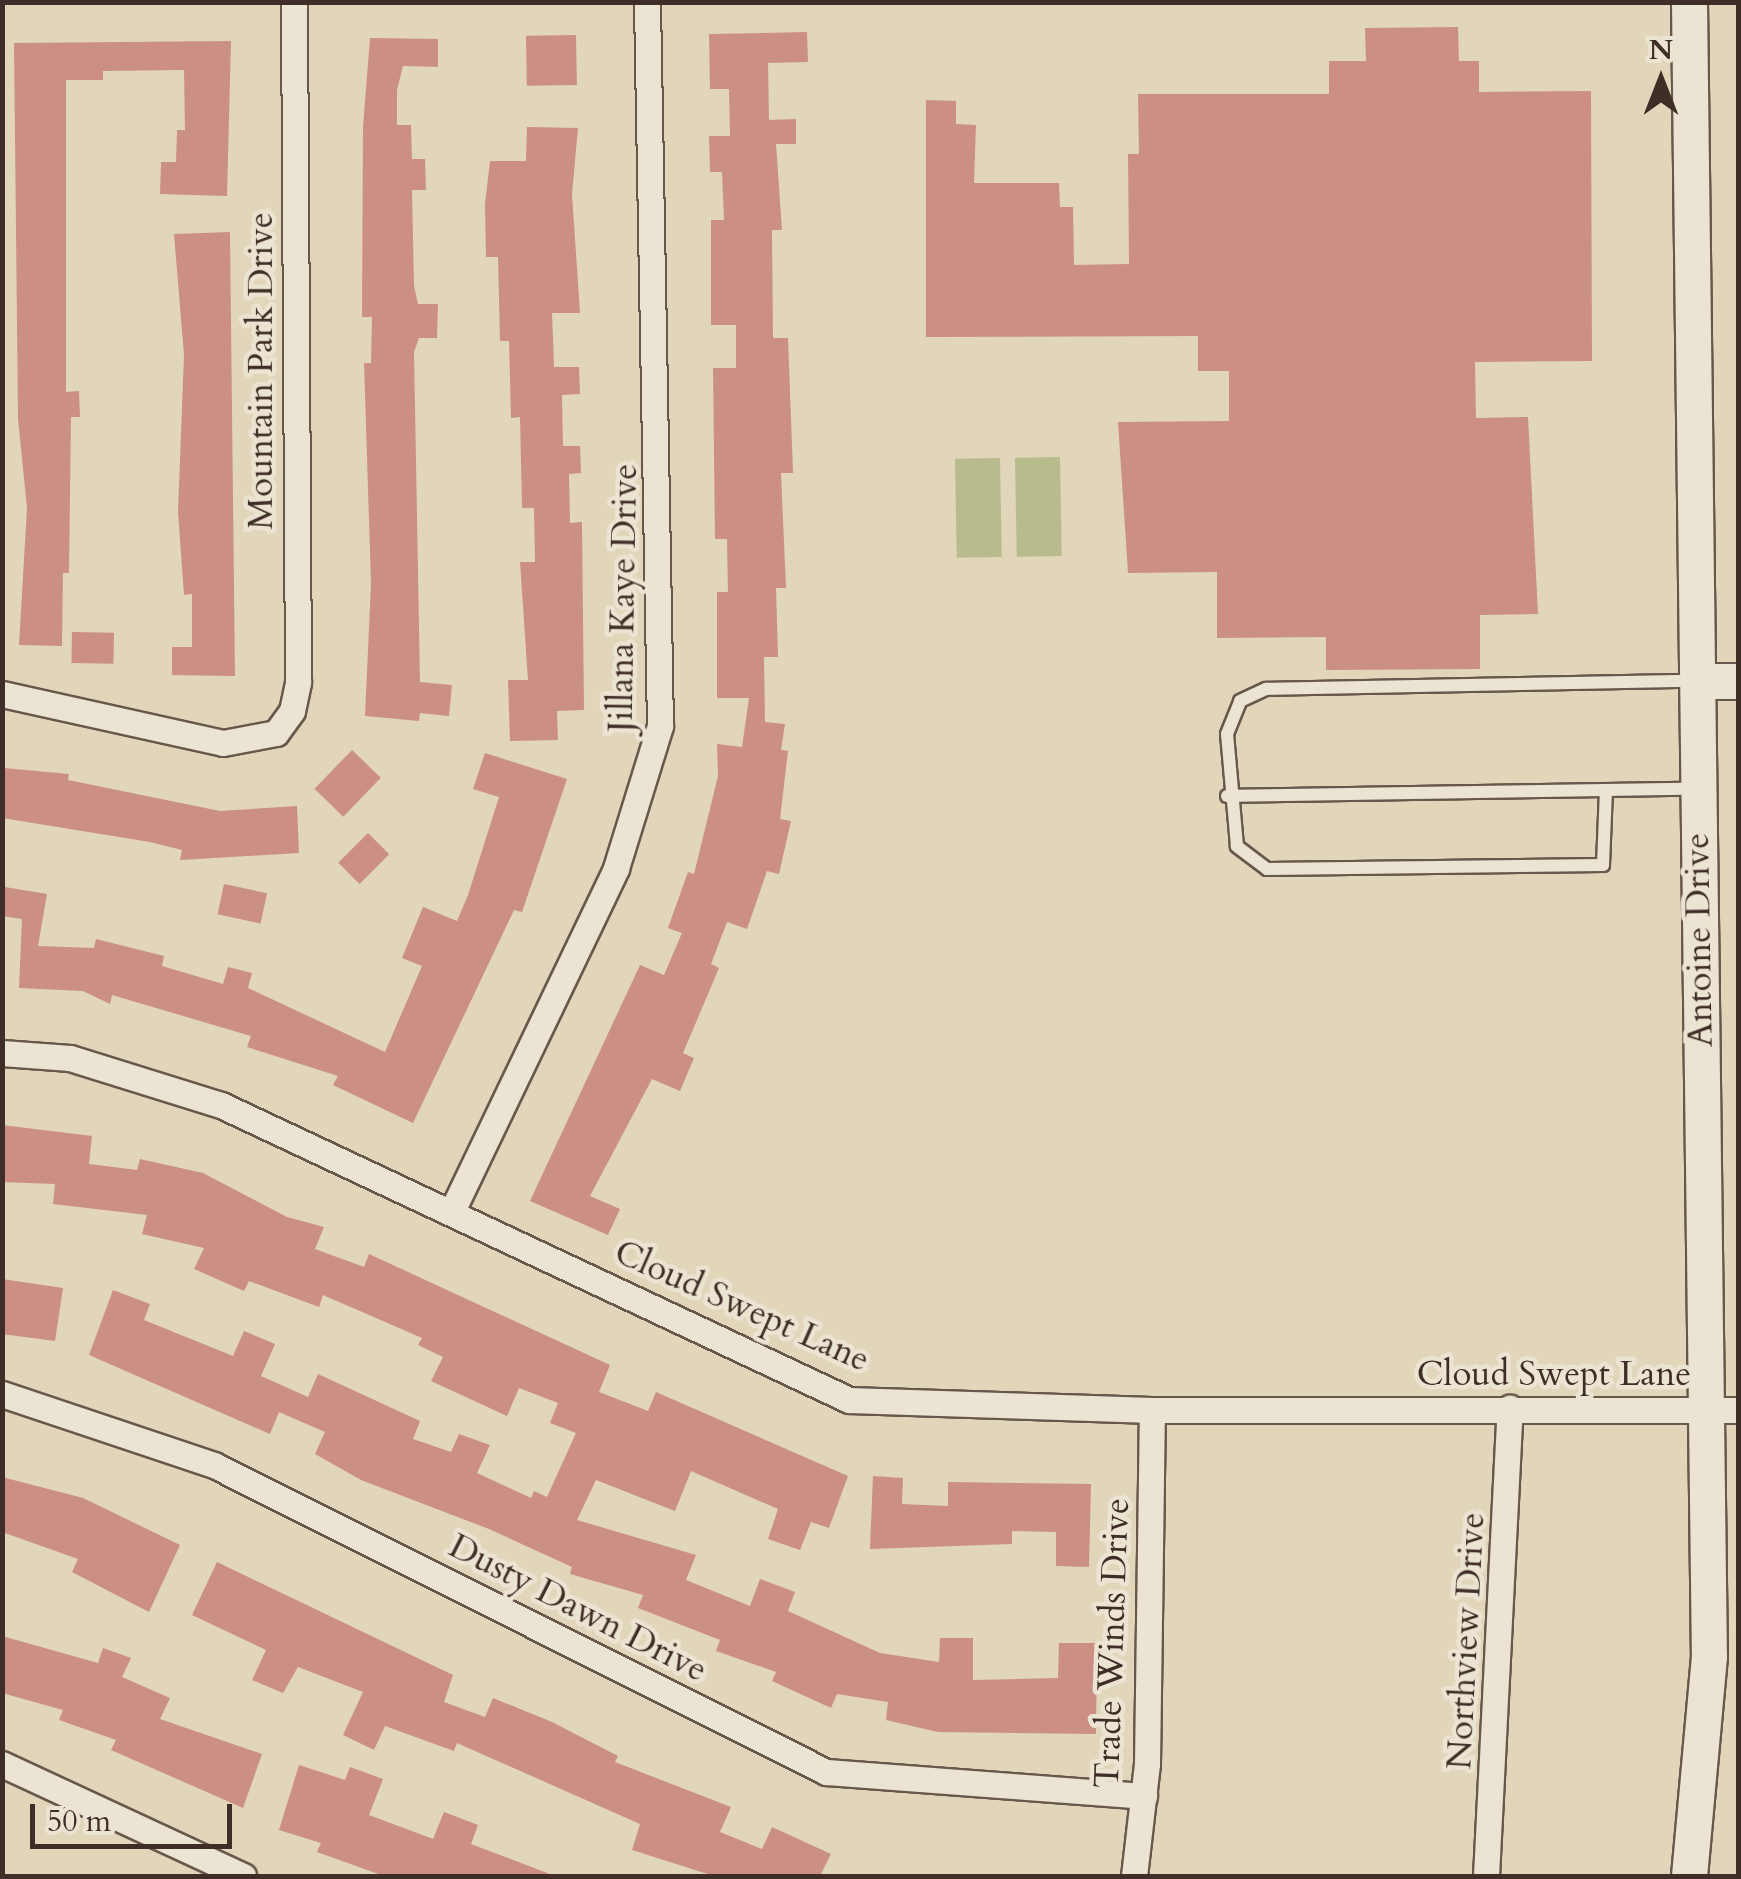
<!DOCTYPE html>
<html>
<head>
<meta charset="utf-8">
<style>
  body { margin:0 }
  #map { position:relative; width:1741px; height:1879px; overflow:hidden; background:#e1d5ba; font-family:Cardo,serif }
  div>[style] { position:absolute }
  .green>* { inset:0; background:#b8bc8c; transform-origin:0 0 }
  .building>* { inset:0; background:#cc8f83; transform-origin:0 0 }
  .roads { filter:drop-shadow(2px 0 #68584c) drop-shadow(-2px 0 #68584c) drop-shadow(0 2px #68584c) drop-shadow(0 -2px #68584c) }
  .service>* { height:12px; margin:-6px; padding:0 6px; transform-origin:6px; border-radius:6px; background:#ece4d2 }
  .minor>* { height:25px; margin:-12.5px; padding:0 12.5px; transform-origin:12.5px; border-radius:12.5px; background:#ece4d2 }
  .secondary>* { height:35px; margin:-17.5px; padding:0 17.5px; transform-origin:17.5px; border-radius:17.5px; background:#ece4d2 }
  span { translate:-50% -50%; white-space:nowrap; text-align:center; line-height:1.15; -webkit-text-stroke:9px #ece4d2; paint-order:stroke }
  .street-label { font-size:35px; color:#3f2e27 }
  .frame { position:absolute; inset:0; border:5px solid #3f2e27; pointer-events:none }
  .north { position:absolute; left:1611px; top:30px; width:100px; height:100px; -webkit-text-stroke:8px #ece4d2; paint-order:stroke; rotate:0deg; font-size:28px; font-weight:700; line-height:40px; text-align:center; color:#3f2e27 }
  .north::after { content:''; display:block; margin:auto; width:35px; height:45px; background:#3f2e27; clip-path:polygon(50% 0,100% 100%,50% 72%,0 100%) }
  .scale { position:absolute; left:30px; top:1804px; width:202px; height:45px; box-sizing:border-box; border:5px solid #3f2e27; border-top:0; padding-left:12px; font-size:30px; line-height:35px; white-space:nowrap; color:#3f2e27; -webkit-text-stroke:8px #ece4d2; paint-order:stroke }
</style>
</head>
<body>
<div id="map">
  <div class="green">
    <i style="left:1060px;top:457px;width:99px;height:45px;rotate:89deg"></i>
    <i style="left:1000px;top:458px;width:99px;height:45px;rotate:89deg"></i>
  </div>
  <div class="building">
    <i style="clip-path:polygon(1458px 27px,1459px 61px,1479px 61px,1479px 92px,1591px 91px,1592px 361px,1475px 362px,1476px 418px,1528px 417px,1538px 614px,1480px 615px,1480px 669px,1326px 670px,1326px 637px,1217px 638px,1217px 572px,1128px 573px,1118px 422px,1229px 421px,1229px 371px,1198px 371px,1198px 336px,926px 337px,926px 100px,956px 101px,956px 124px,976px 125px,974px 183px,1059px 183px,1060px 207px,1073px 207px,1074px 265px,1129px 264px,1128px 154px,1139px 154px,1138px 94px,1329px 94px,1329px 61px,1366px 61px,1365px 28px)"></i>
    <i style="clip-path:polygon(807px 32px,808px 62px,768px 63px,769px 120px,796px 119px,796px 144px,776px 144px,782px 230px,772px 230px,773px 338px,788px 338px,793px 473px,781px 473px,786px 588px,776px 588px,778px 657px,764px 657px,765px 722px,785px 724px,781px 750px,788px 751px,780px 819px,791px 821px,779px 874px,767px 871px,747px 929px,727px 922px,711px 964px,719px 968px,683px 1053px,694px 1058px,680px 1091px,652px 1079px,590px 1196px,620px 1209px,608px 1235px,530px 1201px,640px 965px,664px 975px,682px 933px,668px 928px,688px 872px,694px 874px,718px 776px,717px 744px,742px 747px,749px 698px,717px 698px,717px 592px,728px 592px,727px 539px,715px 539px,713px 368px,736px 368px,736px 325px,711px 325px,711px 220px,724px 220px,722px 172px,710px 172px,709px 136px,730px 136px,729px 89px,710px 89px,709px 34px)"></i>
    <i style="left:576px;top:35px;width:50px;height:50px;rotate:89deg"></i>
    <i style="clip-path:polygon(370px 38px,438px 39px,438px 67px,403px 66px,397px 90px,397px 125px,411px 125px,412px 159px,425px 159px,426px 190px,412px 190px,414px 286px,418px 304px,438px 304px,437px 338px,419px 338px,414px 352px,420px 682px,452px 685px,449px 716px,420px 713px,419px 721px,365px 716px,371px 583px,364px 363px,371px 363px,372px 317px,362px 317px,363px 127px)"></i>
    <i style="clip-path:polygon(231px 41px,227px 196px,160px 194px,161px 162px,176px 162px,177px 130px,185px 130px,184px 70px,103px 71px,103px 80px,66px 80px,66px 392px,79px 391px,80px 417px,71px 417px,69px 573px,63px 573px,62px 646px,19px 645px,27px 508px,18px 419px,14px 43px)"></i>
    <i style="clip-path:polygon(527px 127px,578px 128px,572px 194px,580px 313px,552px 313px,554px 367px,579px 367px,580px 394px,562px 395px,563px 446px,580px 446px,581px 473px,569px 474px,570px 523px,582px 522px,584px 710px,557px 711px,558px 740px,510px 741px,508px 680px,528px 680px,520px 562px,535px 562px,534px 508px,522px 508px,520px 417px,511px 418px,509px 341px,500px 341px,498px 257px,486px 257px,485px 204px,490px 161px,526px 161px)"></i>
    <i style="clip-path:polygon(230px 232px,235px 676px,172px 675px,172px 647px,192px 647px,192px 594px,184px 595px,178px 512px,184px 355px,174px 234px)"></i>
    <i style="left:72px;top:632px;width:42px;height:31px;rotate:1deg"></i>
    <i style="left:352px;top:750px;width:40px;height:54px;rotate:44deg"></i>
    <i style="clip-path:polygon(485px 753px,567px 779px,522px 912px,514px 910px,413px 1123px,333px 1085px,338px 1076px,247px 1047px,251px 1036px,112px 995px,110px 1004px,83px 991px,19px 988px,22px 919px,2px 916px,5px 887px,47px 894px,38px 946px,94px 948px,96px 939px,164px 956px,162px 966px,223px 984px,228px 967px,252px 973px,248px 988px,385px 1052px,422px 966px,402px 958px,423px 907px,457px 921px,468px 895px,499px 797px,473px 789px)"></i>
    <i style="clip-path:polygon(4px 768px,69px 774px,68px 780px,220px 811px,297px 806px,299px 853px,180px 860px,182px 850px,150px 842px,2px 818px)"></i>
    <i style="left:368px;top:833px;width:30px;height:42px;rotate:45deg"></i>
    <i style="left:224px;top:884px;width:44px;height:31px;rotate:12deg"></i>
    <i style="clip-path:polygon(2px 1125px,92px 1136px,89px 1164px,137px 1170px,140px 1159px,203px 1173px,287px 1217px,324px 1227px,315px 1249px,364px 1267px,369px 1254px,610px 1365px,599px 1392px,648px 1411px,656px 1392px,848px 1476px,829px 1528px,811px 1522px,800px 1550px,768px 1539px,778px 1509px,691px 1471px,675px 1511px,596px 1480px,577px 1520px,696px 1555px,686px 1580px,750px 1606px,760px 1579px,795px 1592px,788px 1611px,880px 1653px,939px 1662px,940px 1638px,973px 1638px,973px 1680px,1058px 1678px,1059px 1643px,1097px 1643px,1096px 1734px,938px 1732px,886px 1720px,888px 1702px,837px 1694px,831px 1708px,772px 1681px,776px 1672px,716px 1651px,720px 1640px,638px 1608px,643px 1595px,570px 1574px,572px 1567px,489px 1529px,361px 1480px,315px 1454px,325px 1432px,279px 1412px,270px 1434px,89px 1355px,113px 1290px,150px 1304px,144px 1320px,233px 1356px,244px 1331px,275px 1344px,261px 1376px,308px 1397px,318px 1374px,420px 1421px,413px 1439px,451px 1452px,459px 1434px,490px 1445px,477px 1473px,531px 1498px,534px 1491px,547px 1497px,576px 1433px,550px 1423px,558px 1403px,519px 1388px,507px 1416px,431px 1381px,443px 1357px,418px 1345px,422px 1338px,323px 1295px,319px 1307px,249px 1281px,244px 1291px,194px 1269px,204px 1248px,142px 1234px,147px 1215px,53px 1204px,55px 1184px,2px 1182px)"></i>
    <i style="clip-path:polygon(2px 1279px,63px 1288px,55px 1341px,2px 1334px)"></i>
    <i style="clip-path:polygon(873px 1476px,903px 1478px,902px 1504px,948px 1506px,948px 1482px,1091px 1484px,1089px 1567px,1056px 1566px,1056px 1532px,1012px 1531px,1012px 1544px,870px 1549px)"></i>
    <i style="clip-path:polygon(2px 1477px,83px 1498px,180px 1545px,149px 1612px,72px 1572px,78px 1559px,2px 1532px)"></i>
    <i style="clip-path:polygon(217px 1562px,453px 1675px,444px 1702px,485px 1717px,493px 1698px,552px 1722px,618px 1756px,615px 1762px,731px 1807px,720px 1832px,762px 1849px,772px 1827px,831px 1854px,820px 1876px,714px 1876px,632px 1850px,640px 1824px,457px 1743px,454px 1751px,385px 1726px,374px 1750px,343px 1735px,363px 1692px,298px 1667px,283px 1693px,252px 1680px,266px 1650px,192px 1615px)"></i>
    <i style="clip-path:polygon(2px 1636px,98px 1663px,103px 1648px,131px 1658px,122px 1677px,170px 1698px,160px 1719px,262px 1754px,243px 1808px,111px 1750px,116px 1740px,59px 1720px,63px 1710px,2px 1693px)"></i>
    <i style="clip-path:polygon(299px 1765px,345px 1780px,350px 1767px,383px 1779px,369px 1815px,433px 1839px,444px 1812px,478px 1825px,471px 1844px,555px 1876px,384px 1876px,317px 1852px,321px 1843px,279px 1830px)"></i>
  </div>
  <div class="roads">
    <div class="service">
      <i style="left:1606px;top:790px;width:75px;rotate:92.3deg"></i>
      <i style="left:1603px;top:865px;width:336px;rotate:179.3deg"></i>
      <i style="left:1267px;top:869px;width:38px;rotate:-143deg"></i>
      <i style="left:1237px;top:846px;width:112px;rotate:-95.1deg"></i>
      <i style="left:1227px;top:734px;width:35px;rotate:-68deg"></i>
      <i style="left:1240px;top:701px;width:29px;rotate:-25deg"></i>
      <i style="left:1266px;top:689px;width:431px;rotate:-1.1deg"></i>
      <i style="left:1227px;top:796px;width:468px;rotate:-0.9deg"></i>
    </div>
    <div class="minor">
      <i style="left:2px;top:694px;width:226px;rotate:12.5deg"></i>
      <i style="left:223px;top:743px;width:54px;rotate:-10.7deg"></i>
      <i style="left:276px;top:733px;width:27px;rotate:-54deg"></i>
      <i style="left:292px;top:711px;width:30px;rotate:-78deg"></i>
      <i style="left:298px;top:682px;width:680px;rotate:-90.34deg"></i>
      <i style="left:2px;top:1053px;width:68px;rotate:4.2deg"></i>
      <i style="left:70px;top:1058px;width:158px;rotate:17.3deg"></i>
      <i style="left:221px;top:1105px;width:694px;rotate:25.16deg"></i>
      <i style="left:849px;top:1400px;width:303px;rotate:1.9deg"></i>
      <i style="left:1152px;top:1410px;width:586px"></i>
      <i style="left:452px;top:1211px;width:380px;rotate:-64.4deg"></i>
      <i style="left:616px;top:868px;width:149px;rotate:-72.8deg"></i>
      <i style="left:660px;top:726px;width:724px;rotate:-91.03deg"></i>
      <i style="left:2px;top:1394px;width:224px;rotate:18.5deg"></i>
      <i style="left:214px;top:1465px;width:685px;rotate:26.64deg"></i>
      <i style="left:826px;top:1772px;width:319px;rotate:4.3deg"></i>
      <i style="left:2px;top:1764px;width:266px;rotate:24.9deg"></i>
      <i style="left:1134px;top:1876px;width:113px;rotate:-83.4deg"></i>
      <i style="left:1147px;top:1764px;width:354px;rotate:-89.2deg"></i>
      <i style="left:1486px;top:1876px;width:469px;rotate:-87.1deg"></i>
    </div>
    <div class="secondary">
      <i style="left:1689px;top:2px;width:1654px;rotate:89.31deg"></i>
      <i style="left:1709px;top:1656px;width:221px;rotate:95.2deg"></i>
      <i style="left:1700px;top:681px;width:38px"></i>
    </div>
  </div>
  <div class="street-label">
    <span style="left:261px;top:371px;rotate:-90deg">Mountain Park Drive</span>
    <span style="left:623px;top:598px;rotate:-89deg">Jillana Kaye Drive</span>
    <span style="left:1699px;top:940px;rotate:-91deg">Antoine Drive</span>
    <span style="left:742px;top:1306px;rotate:24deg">Cloud Swept Lane</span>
    <span style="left:1554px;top:1374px">Cloud Swept Lane</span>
    <span style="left:578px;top:1608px;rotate:27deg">Dusty Dawn Drive</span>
    <span style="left:1466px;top:1641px;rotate:-87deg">Northview Drive</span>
    <span style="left:1112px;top:1643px;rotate:-88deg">Trade Winds Drive</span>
  </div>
  <div class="frame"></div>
  <div class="north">N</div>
  <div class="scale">50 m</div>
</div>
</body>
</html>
